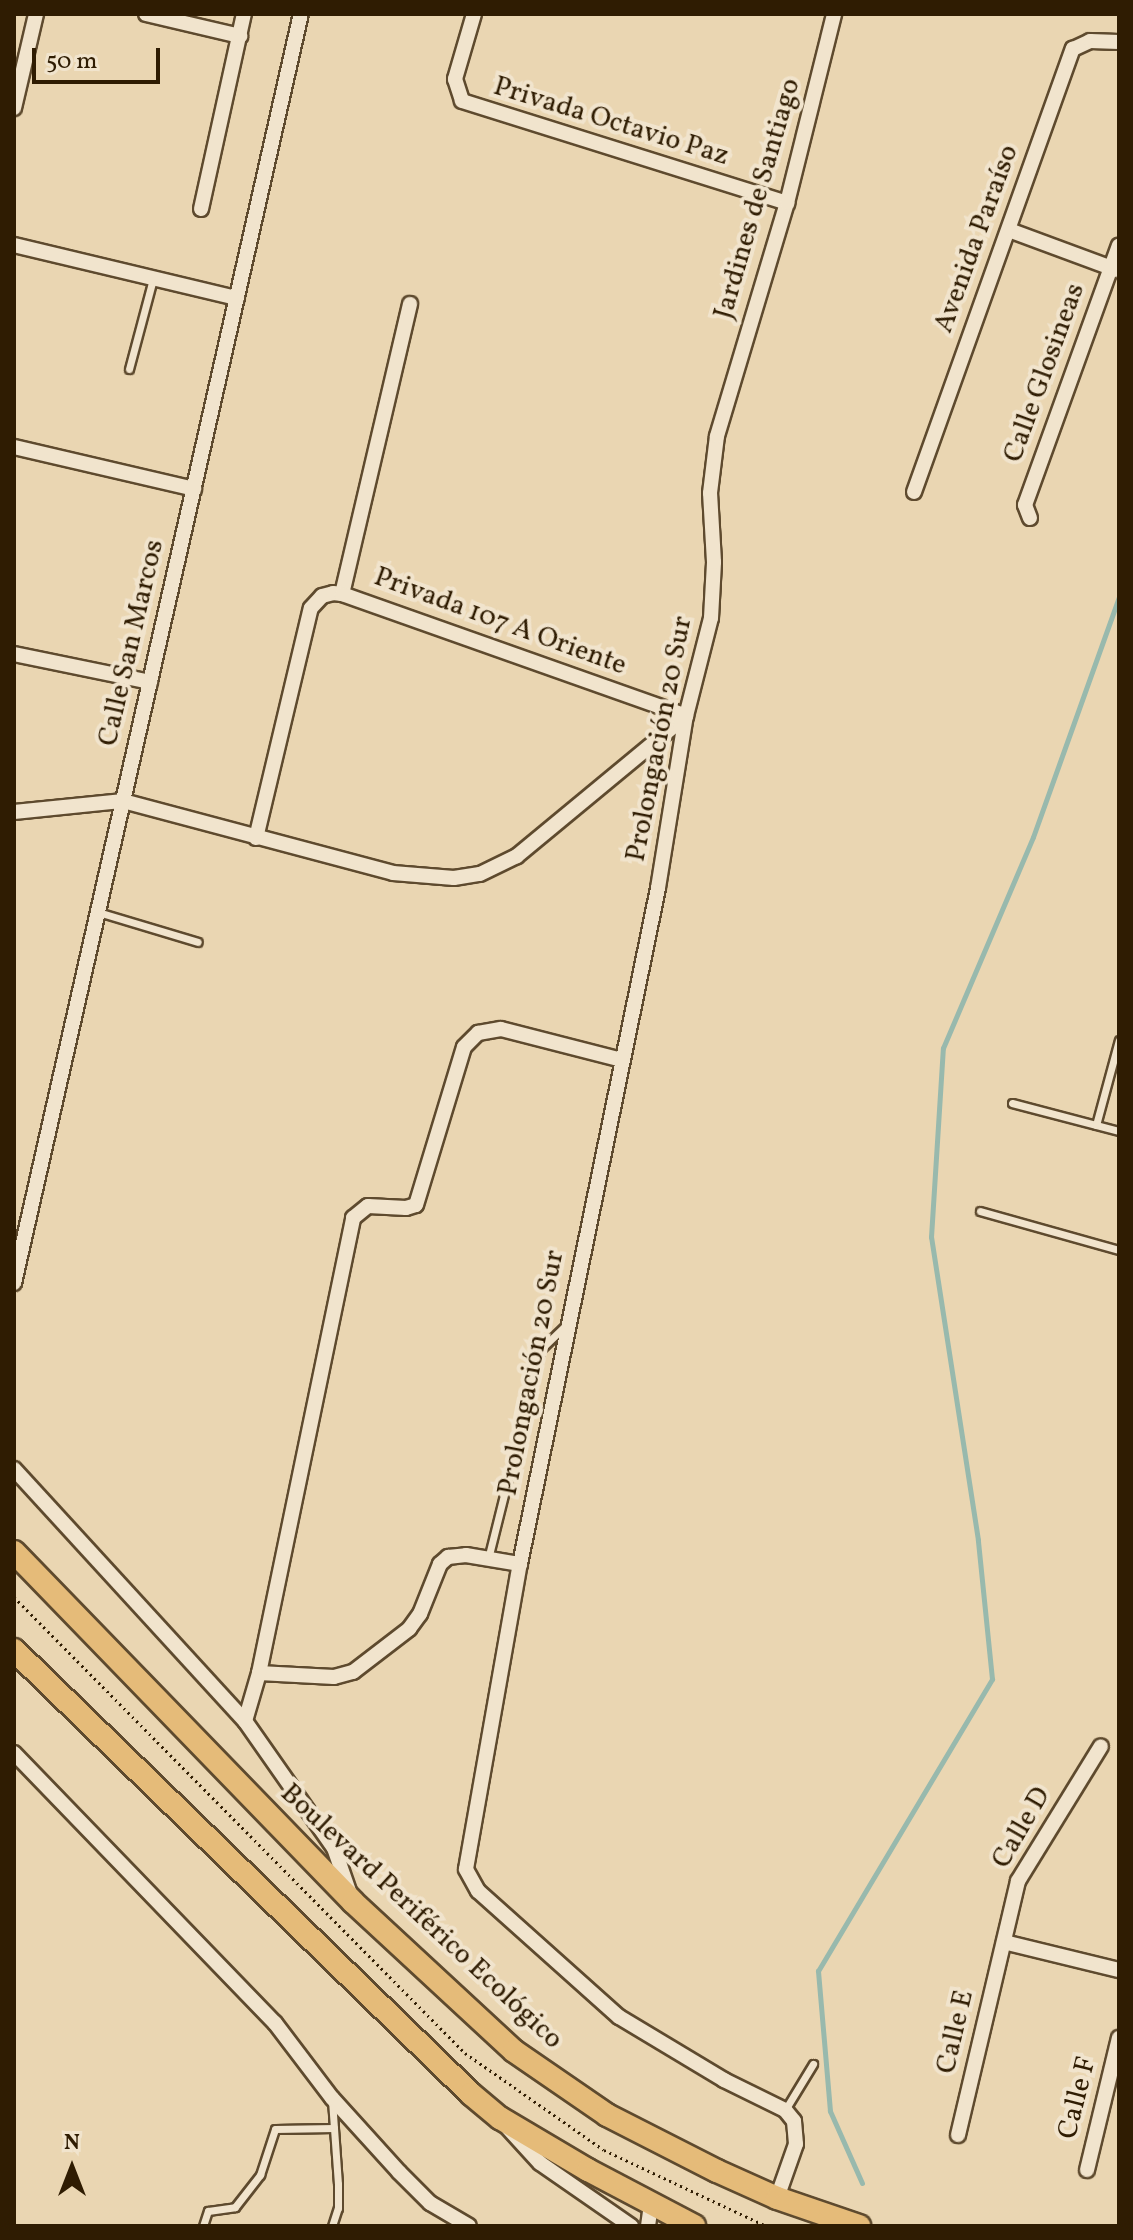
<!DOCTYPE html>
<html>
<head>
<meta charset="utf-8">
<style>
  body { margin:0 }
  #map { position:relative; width:1133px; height:2240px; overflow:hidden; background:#ead6b2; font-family:Vollkorn,serif }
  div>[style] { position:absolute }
  .stream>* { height:5px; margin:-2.5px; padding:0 2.5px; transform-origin:2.5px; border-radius:2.5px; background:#98b9ad }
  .path>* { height:3px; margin-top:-1.5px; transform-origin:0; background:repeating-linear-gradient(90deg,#2f1c02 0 2px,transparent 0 6px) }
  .roads { filter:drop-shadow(2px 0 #5e4a2e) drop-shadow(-2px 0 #5e4a2e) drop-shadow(0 2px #5e4a2e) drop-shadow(0 -2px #5e4a2e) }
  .service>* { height:7px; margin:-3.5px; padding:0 3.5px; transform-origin:3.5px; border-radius:3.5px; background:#f1e4cd }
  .minor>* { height:14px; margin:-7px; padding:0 7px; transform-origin:7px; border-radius:7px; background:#f1e4cd }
  .trunk>* { height:22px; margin:-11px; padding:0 11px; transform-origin:11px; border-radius:11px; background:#e5bb79 }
  span { translate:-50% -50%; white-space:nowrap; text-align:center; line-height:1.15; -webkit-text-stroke:8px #f1e4cd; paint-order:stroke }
  .street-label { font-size:28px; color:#2f1c02 }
  .frame { position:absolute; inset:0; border:16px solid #2f1c02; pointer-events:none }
  .north { position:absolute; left:32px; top:2128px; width:80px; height:80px; -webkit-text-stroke:6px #f1e4cd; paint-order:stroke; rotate:0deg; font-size:22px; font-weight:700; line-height:32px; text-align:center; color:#2f1c02 }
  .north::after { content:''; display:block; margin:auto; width:28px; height:36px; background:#2f1c02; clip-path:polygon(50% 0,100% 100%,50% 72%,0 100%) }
  .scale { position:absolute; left:32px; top:48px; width:128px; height:36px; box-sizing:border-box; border:4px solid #2f1c02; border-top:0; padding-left:10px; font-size:24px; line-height:28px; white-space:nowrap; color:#2f1c02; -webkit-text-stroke:6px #f1e4cd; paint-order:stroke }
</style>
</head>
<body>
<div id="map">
  <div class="stream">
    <i style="left:862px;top:2183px;width:79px;rotate:-114deg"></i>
    <i style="left:830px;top:2111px;width:141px;rotate:-94.9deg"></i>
    <i style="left:818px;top:1971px;width:340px;rotate:-59.2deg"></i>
    <i style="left:992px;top:1679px;width:140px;rotate:-95.8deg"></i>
    <i style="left:978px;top:1540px;width:307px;rotate:-98.8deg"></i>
    <i style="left:931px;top:1237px;width:189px;rotate:-86.4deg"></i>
    <i style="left:943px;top:1048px;width:229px;rotate:-66.9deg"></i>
    <i style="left:1033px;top:837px;width:255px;rotate:-70.3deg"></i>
  </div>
  <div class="path">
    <i style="left:14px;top:1597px;width:641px;rotate:45.32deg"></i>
    <i style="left:465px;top:2053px;width:169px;rotate:34.9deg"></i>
    <i style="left:604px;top:2150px;width:179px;rotate:25.1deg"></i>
  </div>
  <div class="roads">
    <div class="service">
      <i style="left:129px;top:369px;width:93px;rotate:-75.1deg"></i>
      <i style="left:98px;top:912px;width:104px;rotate:16.7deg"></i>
      <i style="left:1012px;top:1103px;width:111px;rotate:14.7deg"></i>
      <i style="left:1096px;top:1125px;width:88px;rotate:-74.9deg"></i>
      <i style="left:980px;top:1211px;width:144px;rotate:15.7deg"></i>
      <i style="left:488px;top:1559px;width:215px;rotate:-76deg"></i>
      <i style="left:540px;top:1350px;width:35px;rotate:-44deg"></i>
      <i style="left:785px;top:2110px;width:54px;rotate:-58.7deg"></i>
      <i style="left:203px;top:2226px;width:16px;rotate:-72deg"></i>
      <i style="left:208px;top:2211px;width:27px;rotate:-8deg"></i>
      <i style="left:235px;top:2207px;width:41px;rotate:-52deg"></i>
      <i style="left:260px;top:2175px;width:48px;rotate:-71.9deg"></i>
      <i style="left:275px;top:2129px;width:59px;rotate:-1deg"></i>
      <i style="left:332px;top:2226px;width:19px;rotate:-72deg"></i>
      <i style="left:338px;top:2208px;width:24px;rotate:-90deg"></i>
      <i style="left:338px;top:2184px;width:83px;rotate:-94.1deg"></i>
    </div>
    <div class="minor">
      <i style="left:146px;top:14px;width:97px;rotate:13.2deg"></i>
      <i style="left:474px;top:14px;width:68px;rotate:106.3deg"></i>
      <i style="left:455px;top:79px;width:23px;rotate:72deg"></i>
      <i style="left:462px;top:101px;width:341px;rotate:17.4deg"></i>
      <i style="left:14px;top:108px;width:97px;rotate:-76.8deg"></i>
      <i style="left:201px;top:209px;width:200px;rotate:-77.6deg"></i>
      <i style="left:1009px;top:230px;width:115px;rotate:20.3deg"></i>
      <i style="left:14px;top:245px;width:229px;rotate:13.4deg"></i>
      <i style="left:14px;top:447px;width:185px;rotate:13.1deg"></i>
      <i style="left:914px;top:492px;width:471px;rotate:-70.3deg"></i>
      <i style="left:1073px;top:49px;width:19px;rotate:-25deg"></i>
      <i style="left:1090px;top:41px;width:29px;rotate:2deg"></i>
      <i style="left:1030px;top:518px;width:14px;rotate:-111deg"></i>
      <i style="left:1025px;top:505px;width:276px;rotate:-70.1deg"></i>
      <i style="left:342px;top:594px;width:298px;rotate:-76.8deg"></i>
      <i style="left:14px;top:654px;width:139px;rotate:11.6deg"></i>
      <i style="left:14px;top:812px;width:110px;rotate:-5.8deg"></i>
      <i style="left:123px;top:801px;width:279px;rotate:14.9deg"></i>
      <i style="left:393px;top:873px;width:61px;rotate:4.7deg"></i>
      <i style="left:454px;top:878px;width:26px;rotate:-9deg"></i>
      <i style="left:480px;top:874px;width:41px;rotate:-25.9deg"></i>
      <i style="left:517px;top:856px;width:219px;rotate:-39.6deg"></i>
      <i style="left:256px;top:838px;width:236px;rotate:-76.6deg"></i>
      <i style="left:311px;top:608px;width:16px;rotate:-47deg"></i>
      <i style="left:322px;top:596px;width:11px;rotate:-15deg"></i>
      <i style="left:333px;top:593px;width:9px;rotate:6deg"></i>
      <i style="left:342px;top:594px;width:365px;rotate:19.5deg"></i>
      <i style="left:14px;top:1283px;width:1301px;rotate:-77.26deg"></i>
      <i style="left:14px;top:1469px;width:342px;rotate:47.5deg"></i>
      <i style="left:245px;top:1721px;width:155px;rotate:55deg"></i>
      <i style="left:334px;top:1848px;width:49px;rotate:70.8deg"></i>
      <i style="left:259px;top:1673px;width:75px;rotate:3.1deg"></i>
      <i style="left:334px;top:1677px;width:20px;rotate:-15deg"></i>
      <i style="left:353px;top:1672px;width:71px;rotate:-37.5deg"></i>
      <i style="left:409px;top:1629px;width:19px;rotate:-54deg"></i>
      <i style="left:420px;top:1614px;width:54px;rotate:-68.2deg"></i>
      <i style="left:440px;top:1564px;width:11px;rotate:-41deg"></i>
      <i style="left:448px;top:1557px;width:18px;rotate:-6deg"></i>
      <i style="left:466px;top:1555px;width:55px;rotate:9.5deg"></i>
      <i style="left:245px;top:1721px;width:50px;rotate:-73.7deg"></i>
      <i style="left:259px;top:1673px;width:465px;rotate:-78.3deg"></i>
      <i style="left:353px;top:1218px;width:19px;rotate:-39deg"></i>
      <i style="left:368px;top:1206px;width:38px;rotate:3deg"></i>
      <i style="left:406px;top:1208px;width:10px;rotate:-17deg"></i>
      <i style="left:416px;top:1205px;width:165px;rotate:-73.1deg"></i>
      <i style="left:464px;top:1047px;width:20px;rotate:-45deg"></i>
      <i style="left:478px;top:1033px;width:23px;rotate:-10deg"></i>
      <i style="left:501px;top:1029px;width:125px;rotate:14.4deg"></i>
      <i style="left:14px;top:1753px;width:376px;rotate:46deg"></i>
      <i style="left:275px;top:2023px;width:94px;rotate:52.8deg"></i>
      <i style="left:332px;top:2098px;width:100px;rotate:47.8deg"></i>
      <i style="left:399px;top:2172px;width:44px;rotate:45deg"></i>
      <i style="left:430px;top:2203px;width:45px;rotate:30.5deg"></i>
      <i style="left:1004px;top:1942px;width:118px;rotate:13.7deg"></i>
      <i style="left:508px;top:2128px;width:47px;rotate:47.6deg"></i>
      <i style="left:540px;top:2163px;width:111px;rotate:34.7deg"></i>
      <i style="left:958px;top:2135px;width:261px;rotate:-76.7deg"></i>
      <i style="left:1018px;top:1881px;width:158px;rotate:-58.4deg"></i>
      <i style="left:1087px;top:2170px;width:136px;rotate:-76.4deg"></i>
      <i style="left:777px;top:2198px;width:57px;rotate:-70.6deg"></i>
      <i style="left:796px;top:2144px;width:23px;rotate:-95deg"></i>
      <i style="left:794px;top:2121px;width:14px;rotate:-129deg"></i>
      <i style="left:785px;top:2110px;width:68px;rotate:-153.8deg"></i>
      <i style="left:724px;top:2080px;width:122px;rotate:-149deg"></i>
      <i style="left:619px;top:2017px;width:189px;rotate:-138.2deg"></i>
      <i style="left:478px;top:1891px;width:25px;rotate:-119deg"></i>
      <i style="left:466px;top:1869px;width:310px;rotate:-80deg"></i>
      <i style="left:520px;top:1564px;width:690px;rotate:-78.46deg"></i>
      <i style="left:658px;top:888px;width:174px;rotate:-80.8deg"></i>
      <i style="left:686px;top:716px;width:101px;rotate:-75.7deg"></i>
      <i style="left:711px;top:618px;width:56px;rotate:-86.9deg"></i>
      <i style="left:714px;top:562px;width:69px;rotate:-93.3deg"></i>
      <i style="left:710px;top:493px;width:57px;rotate:-83deg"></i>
      <i style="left:717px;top:436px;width:243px;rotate:-73.3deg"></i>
      <i style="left:787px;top:203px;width:195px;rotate:-76deg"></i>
      <i style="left:648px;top:2226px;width:22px;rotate:-82deg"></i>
    </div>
    <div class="trunk">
      <i style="left:14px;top:1552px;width:487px;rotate:45.9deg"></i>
      <i style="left:353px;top:1902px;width:219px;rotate:42.8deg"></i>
      <i style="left:514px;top:2051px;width:113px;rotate:34.5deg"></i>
      <i style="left:607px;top:2115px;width:123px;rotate:27deg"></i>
      <i style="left:717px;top:2171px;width:66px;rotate:24.2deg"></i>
      <i style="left:777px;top:2198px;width:87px;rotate:18.9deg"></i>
      <i style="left:14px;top:1650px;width:637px;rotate:44.17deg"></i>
      <i style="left:471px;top:2094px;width:38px;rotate:40deg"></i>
      <i style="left:500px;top:2118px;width:102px;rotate:30.6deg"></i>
      <i style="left:588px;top:2170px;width:120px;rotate:27.8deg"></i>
    </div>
  </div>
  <div class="street-label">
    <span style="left:611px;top:122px;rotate:17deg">Privada Octavio Paz</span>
    <span style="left:758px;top:199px;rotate:-74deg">Jardines de Santiago</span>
    <span style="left:977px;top:239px;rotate:-70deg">Avenida Paraíso</span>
    <span style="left:1045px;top:373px;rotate:-70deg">Calle Glosineas</span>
    <span style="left:500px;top:622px;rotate:20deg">Privada 107 A Oriente</span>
    <span style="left:132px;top:643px;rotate:-77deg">Calle San Marcos</span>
    <span style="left:660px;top:739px;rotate:-79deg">Prolongación 20 Sur</span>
    <span style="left:532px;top:1373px;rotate:-79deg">Prolongación 20 Sur</span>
    <span style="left:1022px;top:1828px;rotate:-60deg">Calle D</span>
    <span style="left:421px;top:1917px;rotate:43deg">Boulevard Periférico Ecológico</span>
    <span style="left:956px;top:2032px;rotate:-77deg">Calle E</span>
    <span style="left:1078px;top:2098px;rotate:-76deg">Calle F</span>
  </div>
  <div class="frame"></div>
  <div class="north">N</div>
  <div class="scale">50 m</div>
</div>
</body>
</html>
